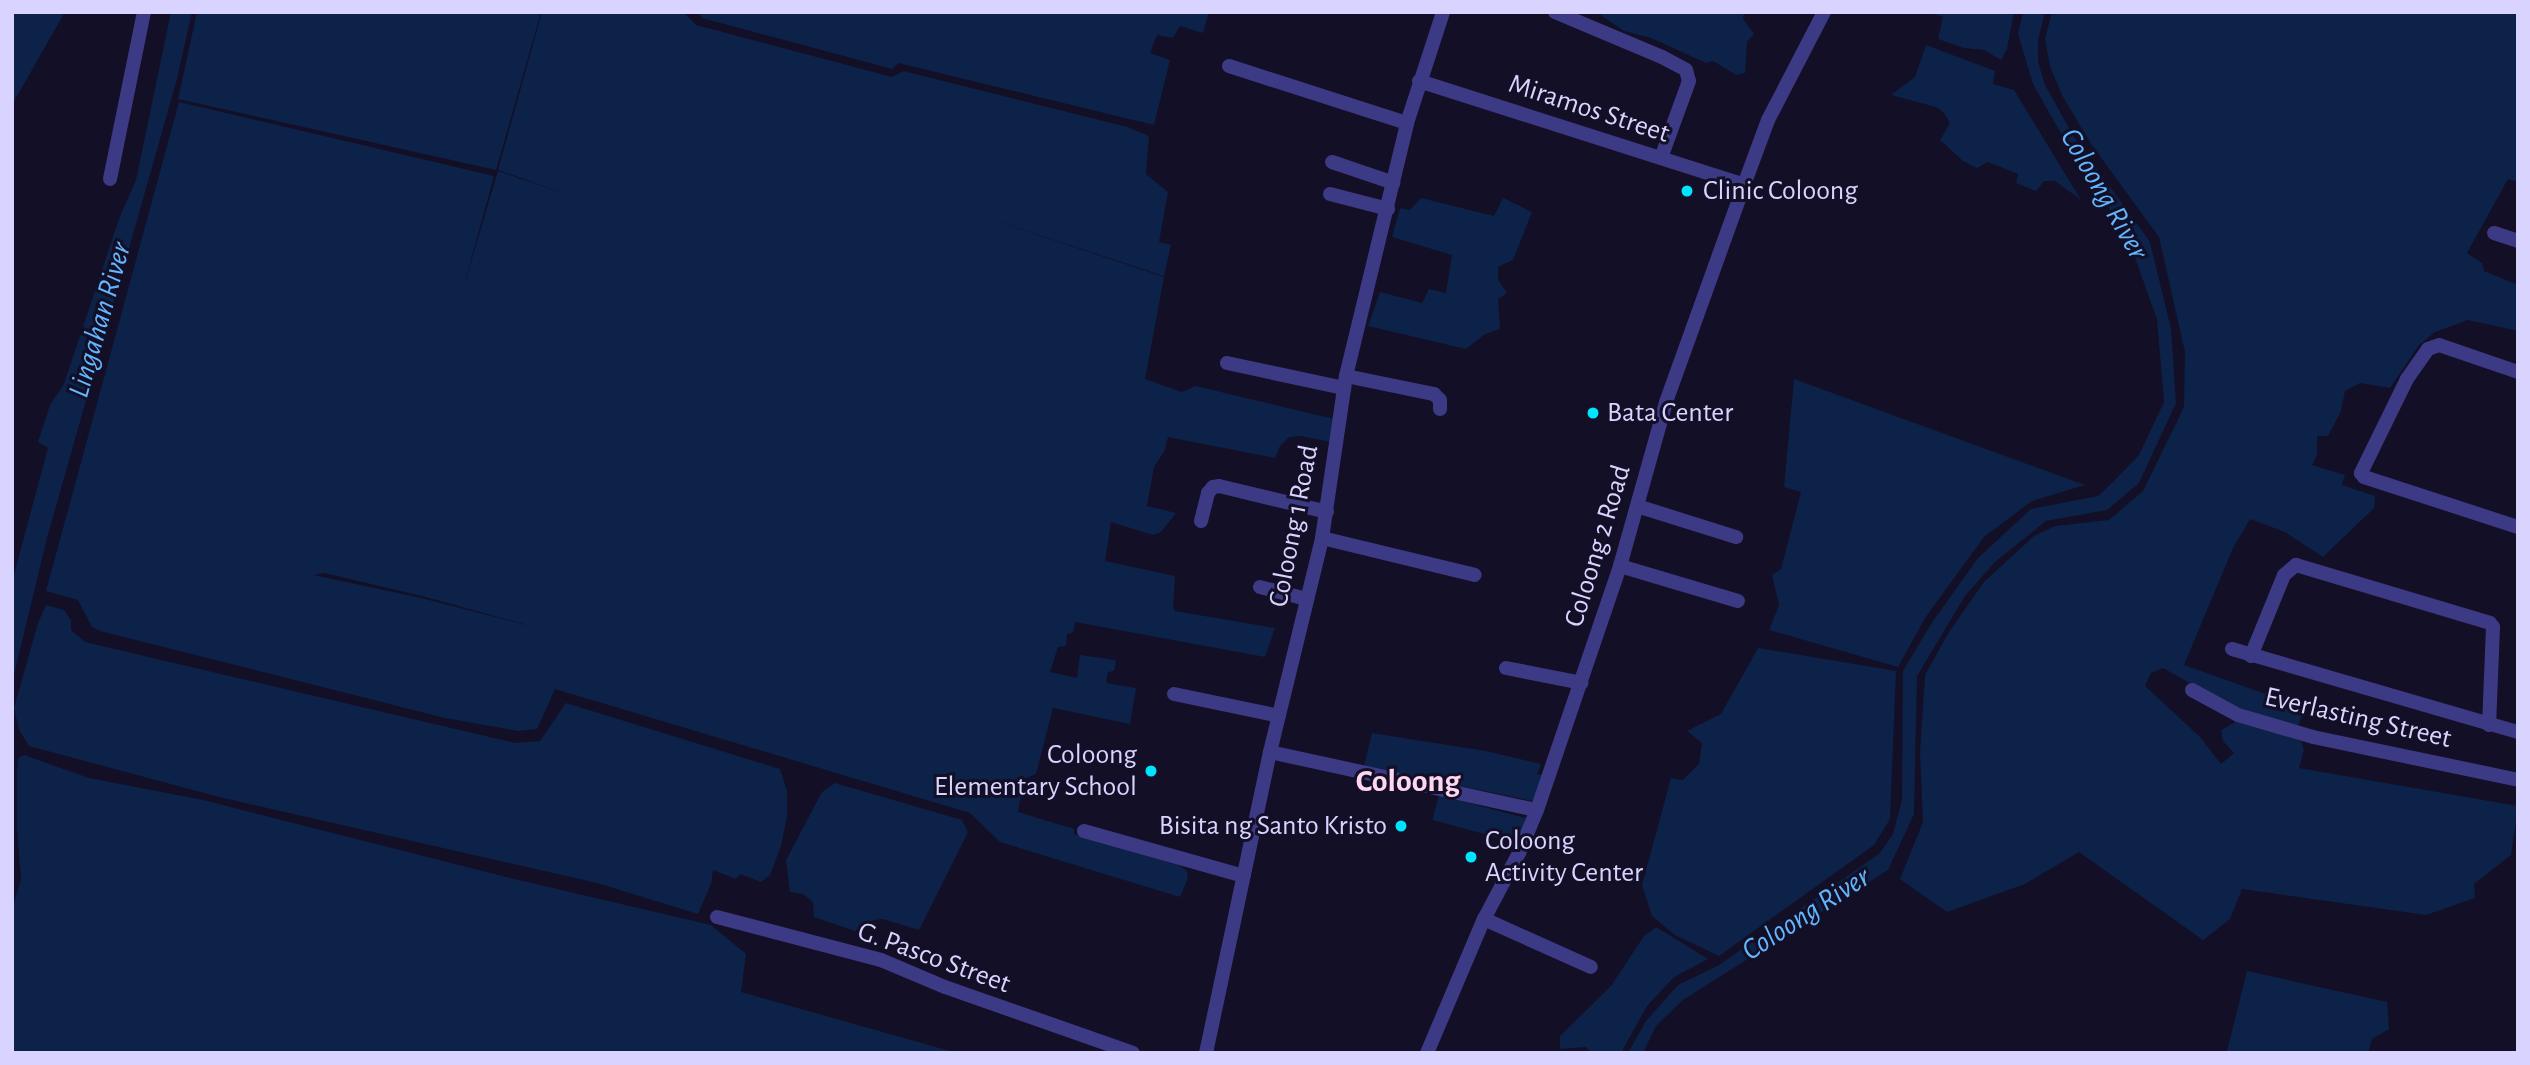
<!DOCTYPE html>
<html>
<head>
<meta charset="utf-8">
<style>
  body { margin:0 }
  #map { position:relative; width:2530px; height:1065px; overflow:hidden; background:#130f26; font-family:"Alegreya Sans",sans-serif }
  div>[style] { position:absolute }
  .water>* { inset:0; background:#0c2248; transform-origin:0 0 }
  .street>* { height:14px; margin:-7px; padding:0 7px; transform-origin:7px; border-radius:7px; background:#3d3a85 }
  .dots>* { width:19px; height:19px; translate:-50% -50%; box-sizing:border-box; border:4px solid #130f26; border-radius:50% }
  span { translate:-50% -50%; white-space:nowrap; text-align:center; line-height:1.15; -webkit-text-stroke:6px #130f26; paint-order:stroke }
  .street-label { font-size:28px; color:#d9d4ff }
  .poi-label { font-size:28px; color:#d9d4ff }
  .left { translate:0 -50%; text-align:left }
  .right { translate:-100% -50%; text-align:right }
  .water-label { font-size:30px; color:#62b6ff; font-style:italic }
  .quarter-label { font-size:32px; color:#ffd6f0; font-weight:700 }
  .frame { position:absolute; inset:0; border:14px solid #d9d4ff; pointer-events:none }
</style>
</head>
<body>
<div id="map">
  <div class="water">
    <i style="clip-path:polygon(12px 12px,65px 12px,12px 105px)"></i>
    <i style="clip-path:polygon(171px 12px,192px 12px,177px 79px,47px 538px,12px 683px,12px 582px,48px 448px,38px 442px,50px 405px,64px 384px,119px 219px,136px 180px)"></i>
    <i style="clip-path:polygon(197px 12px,541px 12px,496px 170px,178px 99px)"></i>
    <i style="clip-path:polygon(evenodd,542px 12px,683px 12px,696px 25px,892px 77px,903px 71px,1127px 127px,1149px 136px,1146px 174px,1168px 192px,1159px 242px,1171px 245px,1164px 276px,969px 212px,1164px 277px,1145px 379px,1182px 392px,1196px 386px,1334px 419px,1331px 442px,1300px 436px,1289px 437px,1280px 446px,1275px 458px,1168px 437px,1165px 450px,1154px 467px,1147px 506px,1176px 513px,1161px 532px,1153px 535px,1111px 522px,1105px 561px,1175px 576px,1173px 606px,1175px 611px,1275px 628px,1265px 657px,1075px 622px,1073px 633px,1067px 634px,1066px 646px,1058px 647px,1050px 672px,1077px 678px,1080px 655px,1116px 660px,1114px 671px,1108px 672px,1106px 683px,1136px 688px,1130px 724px,1053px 708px,1036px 774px,1024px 779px,1018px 812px,1074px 829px,1074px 834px,1178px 865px,1187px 871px,1188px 878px,1180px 897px,1000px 842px,970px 813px,555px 689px,537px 729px,518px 731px,445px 718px,100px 631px,92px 627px,78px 600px,46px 591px,179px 102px,494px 176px,463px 289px,498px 171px,569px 195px,498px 170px,542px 12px,324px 573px,422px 596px,535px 627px,421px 598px,314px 575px,324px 573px)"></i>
    <i style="clip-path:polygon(698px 12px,1209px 12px,1203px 33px,1180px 26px,1173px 38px,1157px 35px,1150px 53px,1170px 60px,1154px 125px,898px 63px,892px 69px,702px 18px)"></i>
    <i style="clip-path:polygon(1596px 12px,1744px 12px,1743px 19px,1754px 34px,1747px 42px,1745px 73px,1736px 75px,1713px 61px,1706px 63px,1651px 38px,1624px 31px)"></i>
    <i style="clip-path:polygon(1928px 12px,2014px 12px,2007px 49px,2001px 60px,1984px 50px,1964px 48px,1938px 39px,1943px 17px)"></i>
    <i style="clip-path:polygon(2023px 12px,2045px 12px,2038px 40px,2038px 62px,2045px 85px,2074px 137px,2150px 242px,2171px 329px,2176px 403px,2139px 483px,2107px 510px,2046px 521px,1995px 562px,1965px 596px,1917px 676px,1914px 814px,1888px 870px,1683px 1000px,1656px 1026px,1643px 1053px,1628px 1053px,1646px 1021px,1678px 985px,1719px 965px,1879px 854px,1893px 834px,1902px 800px,1903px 671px,1931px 624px,1978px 558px,2031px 509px,2098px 496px,2114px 481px,2139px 455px,2164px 402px,2157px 319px,2134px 255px,2103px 197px,2084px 174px,2033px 84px,2018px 34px)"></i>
    <i style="clip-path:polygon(2052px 12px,2518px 12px,2518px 182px,2508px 179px,2467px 253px,2482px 263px,2484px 271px,2518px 285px,2518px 331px,2468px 320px,2435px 332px,2419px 345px,2390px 388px,2360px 383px,2345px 391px,2341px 411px,2328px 436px,2317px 436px,2317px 455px,2312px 465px,2345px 475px,2342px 485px,2375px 496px,2374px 508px,2323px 557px,2285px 532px,2250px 519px,2233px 548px,2184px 665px,2305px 708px,2297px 729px,2225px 703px,2163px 668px,2151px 673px,2145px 686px,2200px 737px,2221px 764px,2234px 753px,2223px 741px,2221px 730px,2239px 720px,2301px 741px,2304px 750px,2299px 768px,2518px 806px,2511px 855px,2474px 884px,2475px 898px,2426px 915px,2242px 889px,2230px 919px,2203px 940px,2079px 852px,2025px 884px,1947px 912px,1900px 879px,1923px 822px,1920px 753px,1925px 675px,1949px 632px,1984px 582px,2034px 536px,2055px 526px,2109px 520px,2143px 491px,2184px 407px,2185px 352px,2159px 237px,2091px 144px,2062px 95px,2050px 66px,2045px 39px)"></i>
    <i style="clip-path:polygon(1926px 45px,1995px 71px,1993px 84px,2014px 90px,2081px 200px,2055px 181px,2044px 181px,2036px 191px,2016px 183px,2018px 174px,1988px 162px,1977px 168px,1963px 161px,1940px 140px,1950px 123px,1944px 113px,1936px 107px,1891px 95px,1915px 77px)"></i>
    <i style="clip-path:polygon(1421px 198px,1494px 216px,1503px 198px,1532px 212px,1513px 260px,1498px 267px,1498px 280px,1507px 293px,1498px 299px,1500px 329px,1485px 334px,1466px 349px,1368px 326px,1380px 292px,1422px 303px,1429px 289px,1446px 293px,1452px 255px,1392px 237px,1400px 208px,1410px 210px)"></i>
    <i style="clip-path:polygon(1794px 379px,2085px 485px,2032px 501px,1984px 537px,1925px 618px,1898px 667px,1769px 630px,1779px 605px,1772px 575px,1781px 569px,1801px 492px,1784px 487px)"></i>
    <i style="clip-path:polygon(46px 605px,64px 610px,71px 620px,71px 630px,85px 642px,515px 743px,540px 741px,566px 703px,780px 769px,787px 791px,787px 816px,781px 846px,770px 875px,761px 882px,740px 874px,736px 879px,713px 870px,711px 884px,698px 914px,597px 883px,219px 797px,29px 746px,19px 730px,14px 708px,38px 623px)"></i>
    <i style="clip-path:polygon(1758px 648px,1896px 671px,1890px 819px,1874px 845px,1719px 956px,1675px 935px,1652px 916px,1642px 885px,1671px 778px,1683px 780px,1699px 764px,1702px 743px,1687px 731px,1721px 714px)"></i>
    <i style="clip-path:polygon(1372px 733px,1486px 751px,1541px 764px,1537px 774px,1546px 776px,1538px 802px,1364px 766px)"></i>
    <i style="clip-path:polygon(24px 755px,89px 778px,203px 800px,510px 878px,711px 925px,746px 954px,741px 992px,957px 1053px,12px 1053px,12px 910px,21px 879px,17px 830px,17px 770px,18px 758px)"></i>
    <i style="clip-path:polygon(835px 783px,962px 820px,968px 832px,919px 930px,883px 919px,874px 920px,855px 931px,814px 917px,813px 902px,803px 894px,790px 892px,786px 860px,822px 792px)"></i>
    <i style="left:1439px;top:795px;width:92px;height:26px;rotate:15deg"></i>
    <i style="clip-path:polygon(1656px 927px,1708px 959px,1674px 977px,1647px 1006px,1621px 1053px,1593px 1053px,1585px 1047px,1560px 1049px,1560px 1036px,1611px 986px,1644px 936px)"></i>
    <i style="clip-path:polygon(2247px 971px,2387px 1002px,2389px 1029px,2372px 1039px,2368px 1053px,2227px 1051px)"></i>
  </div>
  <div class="street">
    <i style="left:1555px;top:12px;width:116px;rotate:22.8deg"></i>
    <i style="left:1662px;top:57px;width:27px;rotate:28deg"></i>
    <i style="left:1686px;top:70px;width:11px;rotate:75deg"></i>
    <i style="left:1689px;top:81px;width:82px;rotate:110deg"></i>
    <i style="left:1229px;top:66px;width:187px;rotate:17.8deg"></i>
    <i style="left:1419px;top:81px;width:341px;rotate:17.7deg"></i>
    <i style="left:1332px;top:162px;width:65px;rotate:18.7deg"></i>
    <i style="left:110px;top:179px;width:170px;rotate:-78.5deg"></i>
    <i style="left:1330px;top:194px;width:60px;rotate:14.5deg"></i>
    <i style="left:2494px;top:233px;width:25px;rotate:18deg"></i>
    <i style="left:1227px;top:363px;width:120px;rotate:12.1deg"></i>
    <i style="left:2518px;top:372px;width:83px;rotate:-161.1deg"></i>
    <i style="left:2439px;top:345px;width:12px;rotate:160deg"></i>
    <i style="left:2428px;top:349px;width:37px;rotate:125deg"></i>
    <i style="left:2407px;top:379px;width:105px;rotate:116.1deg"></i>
    <i style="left:2361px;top:473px;width:5px;rotate:53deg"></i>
    <i style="left:2364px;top:477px;width:162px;rotate:18deg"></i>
    <i style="left:1346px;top:376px;width:90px;rotate:11.6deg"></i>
    <i style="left:1434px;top:394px;width:8px;rotate:45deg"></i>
    <i style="left:1440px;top:400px;width:9px;rotate:90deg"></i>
    <i style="left:1637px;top:506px;width:104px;rotate:17.4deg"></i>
    <i style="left:1201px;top:521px;width:29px;rotate:-76deg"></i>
    <i style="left:1208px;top:493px;width:8px;rotate:-50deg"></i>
    <i style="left:1213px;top:487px;width:6px;rotate:-9deg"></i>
    <i style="left:1219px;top:486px;width:111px;rotate:13.5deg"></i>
    <i style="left:1322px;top:538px;width:157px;rotate:13.6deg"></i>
    <i style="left:1620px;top:566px;width:123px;rotate:16.5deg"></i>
    <i style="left:1260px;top:587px;width:48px;rotate:14.6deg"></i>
    <i style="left:2232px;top:649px;width:298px;rotate:16.2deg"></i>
    <i style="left:2251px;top:656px;width:87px;rotate:-67.8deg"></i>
    <i style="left:2284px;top:575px;width:16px;rotate:-40deg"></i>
    <i style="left:2296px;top:565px;width:202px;rotate:16.6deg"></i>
    <i style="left:2490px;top:623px;width:5px;rotate:53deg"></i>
    <i style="left:2493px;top:627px;width:98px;rotate:92.3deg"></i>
    <i style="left:1506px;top:668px;width:77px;rotate:11.2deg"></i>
    <i style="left:2192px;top:690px;width:52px;rotate:28.5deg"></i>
    <i style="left:2238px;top:715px;width:78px;rotate:16.3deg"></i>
    <i style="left:2313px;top:737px;width:209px;rotate:11.8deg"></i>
    <i style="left:1174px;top:694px;width:107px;rotate:11.8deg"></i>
    <i style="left:1270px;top:752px;width:273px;rotate:12.3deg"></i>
    <i style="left:1084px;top:831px;width:166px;rotate:15.7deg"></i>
    <i style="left:717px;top:917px;width:170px;rotate:14.7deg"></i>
    <i style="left:881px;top:960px;width:69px;rotate:22.9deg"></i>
    <i style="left:945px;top:987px;width:199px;rotate:19.3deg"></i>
    <i style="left:1484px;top:919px;width:117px;rotate:24.2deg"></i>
    <i style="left:1206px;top:1053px;width:308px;rotate:-78deg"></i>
    <i style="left:1270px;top:752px;width:220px;rotate:-76.3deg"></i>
    <i style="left:1322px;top:538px;width:164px;rotate:-81.6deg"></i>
    <i style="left:1346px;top:376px;width:260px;rotate:-76.4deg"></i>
    <i style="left:1407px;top:123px;width:117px;rotate:-72deg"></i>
    <i style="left:1427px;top:1053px;width:146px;rotate:-67deg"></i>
    <i style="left:1484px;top:919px;width:75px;rotate:-62.1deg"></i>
    <i style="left:1519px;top:853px;width:47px;rotate:-67.3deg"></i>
    <i style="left:1537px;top:810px;width:258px;rotate:-71.2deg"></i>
    <i style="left:1620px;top:566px;width:170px;rotate:-74.3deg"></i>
    <i style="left:1666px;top:402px;width:231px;rotate:-70.2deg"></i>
    <i style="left:1744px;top:185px;width:69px;rotate:-69.7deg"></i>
    <i style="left:1768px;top:120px;width:122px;rotate:-62.6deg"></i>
  </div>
  <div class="dots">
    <i style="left:1687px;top:191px;background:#00e5ff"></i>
    <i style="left:1593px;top:413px;background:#00e5ff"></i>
    <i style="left:1151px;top:771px;background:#00e5ff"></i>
    <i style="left:1401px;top:826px;background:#00e5ff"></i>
    <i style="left:1471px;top:857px;background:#00e5ff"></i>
  </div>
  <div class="street-label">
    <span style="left:1589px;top:109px;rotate:18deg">Miramos Street</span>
    <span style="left:1294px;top:526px;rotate:-79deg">Coloong 1 Road</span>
    <span style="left:1598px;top:546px;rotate:-73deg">Coloong 2 Road</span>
    <span style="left:2358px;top:718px;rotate:13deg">Everlasting Street</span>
    <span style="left:934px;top:958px;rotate:20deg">G. Pasco Street</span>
  </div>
  <div class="poi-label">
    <span class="left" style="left:1703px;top:191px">Clinic Coloong</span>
    <span class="left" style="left:1607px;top:413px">Bata Center</span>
    <span class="right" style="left:1137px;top:771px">Coloong<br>Elementary School</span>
    <span class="right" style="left:1387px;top:826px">Bisita ng Santo Kristo</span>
    <span class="left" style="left:1485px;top:857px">Coloong<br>Activity Center</span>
  </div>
  <div class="water-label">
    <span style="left:2104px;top:194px;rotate:60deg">Coloong River</span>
    <span style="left:100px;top:320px;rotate:-74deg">Lingahan River</span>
    <span style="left:1806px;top:914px;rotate:-33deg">Coloong River</span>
  </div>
  <div class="quarter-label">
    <span style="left:1408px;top:781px">Coloong</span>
  </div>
  <div class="frame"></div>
</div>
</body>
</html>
